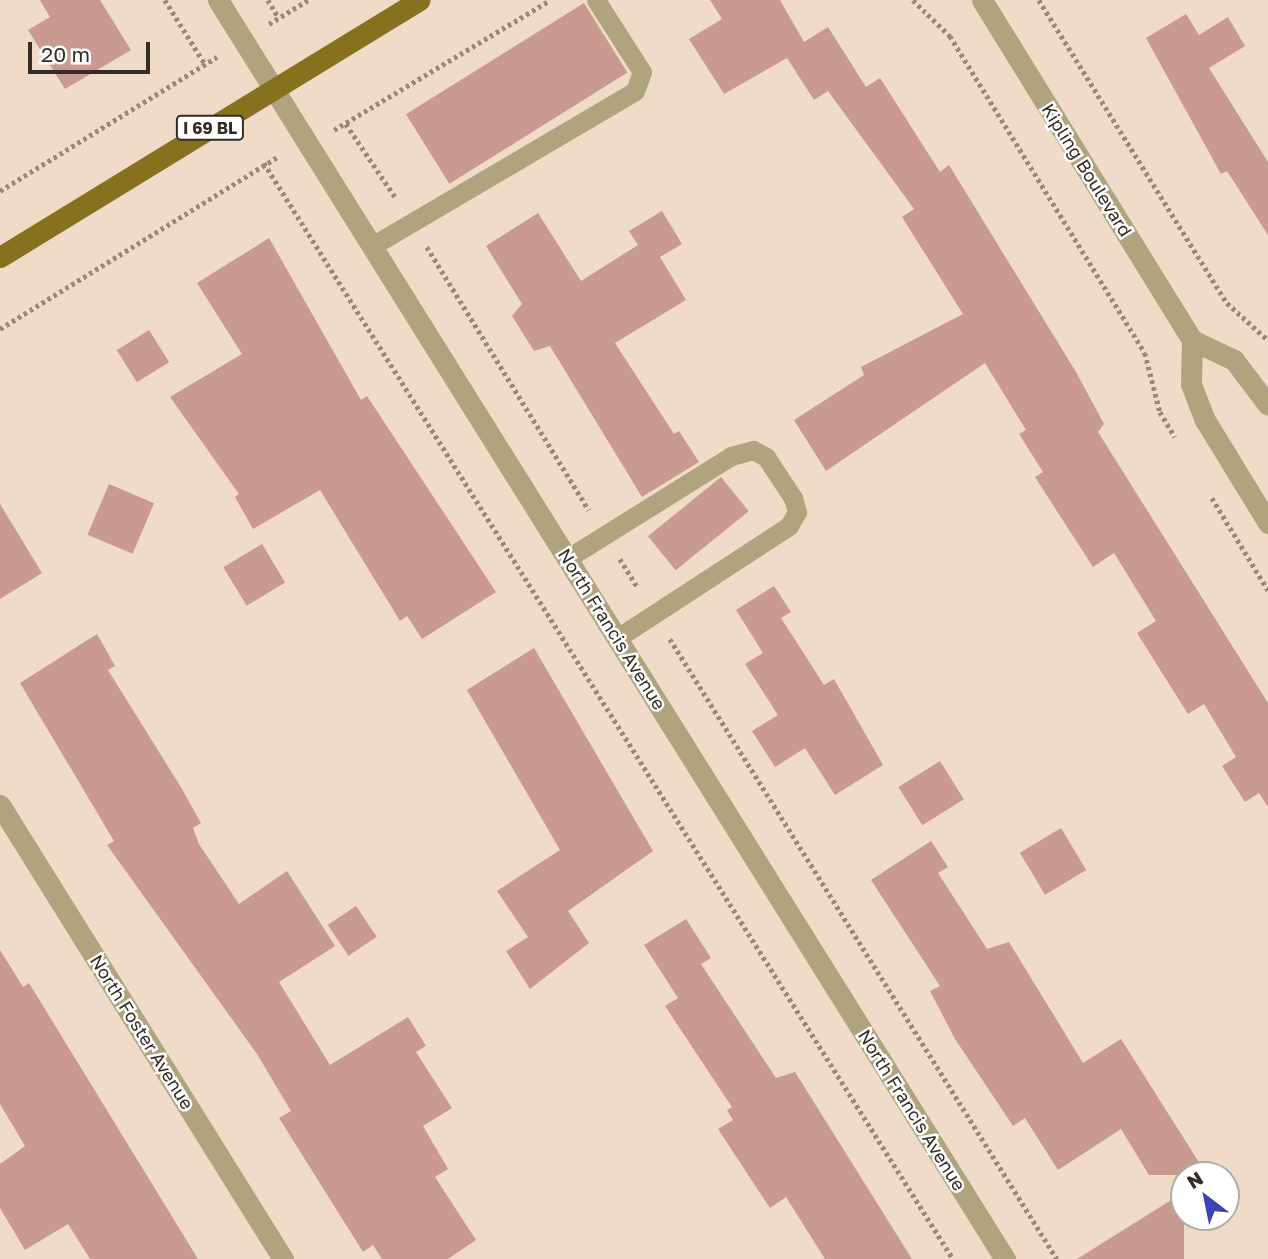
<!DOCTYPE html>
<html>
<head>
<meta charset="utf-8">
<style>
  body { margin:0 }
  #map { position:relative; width:1268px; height:1259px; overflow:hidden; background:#f0dbc8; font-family:"Golos Text",sans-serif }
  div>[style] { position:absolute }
  .building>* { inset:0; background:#c99a8f; transform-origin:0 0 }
  .path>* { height:4.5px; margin-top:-2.25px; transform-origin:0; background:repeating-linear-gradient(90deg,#97887b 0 3.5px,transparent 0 7px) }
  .lane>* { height:19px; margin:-9.5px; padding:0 9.5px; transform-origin:9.5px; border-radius:9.5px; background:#afa47e }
  .street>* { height:21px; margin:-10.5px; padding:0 10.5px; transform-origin:10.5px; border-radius:10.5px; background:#afa47e }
  .primary>* { height:21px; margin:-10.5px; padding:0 10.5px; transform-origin:10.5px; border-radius:10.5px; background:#86711f }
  span { translate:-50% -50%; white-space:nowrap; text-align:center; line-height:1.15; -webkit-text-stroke:5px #fff; paint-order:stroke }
  .shield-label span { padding:2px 5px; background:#fff; border:2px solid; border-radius:5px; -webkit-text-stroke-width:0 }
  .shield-label { font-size:16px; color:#342c25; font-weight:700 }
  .street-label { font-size:18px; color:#342c25 }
  .north { position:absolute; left:1170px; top:1161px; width:70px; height:70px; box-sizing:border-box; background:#fff; border:2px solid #aeaba8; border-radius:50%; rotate:328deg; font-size:19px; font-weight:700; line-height:28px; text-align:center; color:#342c25 }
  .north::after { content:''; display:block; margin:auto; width:24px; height:32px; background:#3c43b7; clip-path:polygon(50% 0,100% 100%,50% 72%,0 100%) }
  .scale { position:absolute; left:28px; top:42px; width:122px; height:32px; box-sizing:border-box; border:4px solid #342c25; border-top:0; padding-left:9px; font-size:21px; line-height:24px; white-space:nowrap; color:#342c25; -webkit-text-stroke:5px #fff; paint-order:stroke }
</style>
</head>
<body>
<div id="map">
  <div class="building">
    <i style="clip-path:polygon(40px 0,100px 0,131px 50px,65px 89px,28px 30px,50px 17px)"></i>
    <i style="clip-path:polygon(710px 0,780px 0,804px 42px,828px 27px,866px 87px,880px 78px,940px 172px,949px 165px,1076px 372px,1104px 424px,1098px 432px,1268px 703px,1268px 807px,1259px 793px,1245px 802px,1222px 766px,1236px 757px,1204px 704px,1188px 714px,1137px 633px,1156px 621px,1114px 553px,1093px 567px,1035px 477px,1043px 472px,1019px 434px,1026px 430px,985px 363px,826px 471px,794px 420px,864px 375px,861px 367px,963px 314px,902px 217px,914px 209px,828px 91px,814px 100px,787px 58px,724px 94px,689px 39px,722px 19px)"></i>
    <i style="left:584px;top:3px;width:82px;height:210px;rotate:58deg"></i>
    <i style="clip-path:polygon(1186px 14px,1199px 35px,1228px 17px,1245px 46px,1209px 68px,1268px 162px,1268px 235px,1227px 171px,1221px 174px,1146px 38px)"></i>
    <i style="clip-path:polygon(662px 211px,682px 244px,660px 257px,686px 300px,615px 343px,674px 434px,679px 431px,699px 462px,642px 497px,550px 346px,534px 351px,512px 316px,522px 304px,486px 246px,538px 213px,581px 281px,638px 245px,629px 231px)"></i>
    <i style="clip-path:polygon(269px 238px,361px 400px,367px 396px,496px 592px,422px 639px,407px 616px,400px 621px,320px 490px,253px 529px,235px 497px,239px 494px,170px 397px,242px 354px,197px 283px)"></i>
    <i style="left:149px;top:330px;width:38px;height:38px;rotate:58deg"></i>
    <i style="left:721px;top:477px;width:44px;height:94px;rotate:51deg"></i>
    <i style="left:109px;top:484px;width:49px;height:55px;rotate:23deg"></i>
    <i style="clip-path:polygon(0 504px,42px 573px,0 599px)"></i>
    <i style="left:262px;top:544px;width:45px;height:45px;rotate:59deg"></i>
    <i style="clip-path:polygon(774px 586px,791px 612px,781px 618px,824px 685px,834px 679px,883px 765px,835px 795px,805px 748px,775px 767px,752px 731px,778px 715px,745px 664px,763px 653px,736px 610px)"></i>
    <i style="clip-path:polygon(97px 634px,115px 666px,108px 670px,182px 789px,201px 823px,193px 828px,199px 844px,239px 904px,287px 871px,335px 946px,279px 982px,330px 1065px,408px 1017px,426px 1046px,416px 1052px,452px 1108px,423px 1126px,448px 1169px,435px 1177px,476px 1240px,448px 1259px,382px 1259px,373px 1245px,363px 1252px,279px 1118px,291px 1111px,257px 1054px,107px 845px,114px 841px,20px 683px)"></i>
    <i style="clip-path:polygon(534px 648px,653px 851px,568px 911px,589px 943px,530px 989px,506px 951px,528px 937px,497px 891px,560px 850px,467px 690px)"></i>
    <i style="left:940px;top:761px;width:45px;height:49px;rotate:58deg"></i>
    <i style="left:1061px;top:828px;width:49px;height:48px;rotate:59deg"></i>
    <i style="clip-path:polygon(931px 841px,948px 867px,938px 873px,987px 949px,1009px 942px,1083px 1063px,1121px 1039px,1207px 1175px,1149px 1175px,1121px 1129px,1058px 1170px,1025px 1118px,1013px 1126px,955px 1039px,930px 991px,940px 986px,871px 880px)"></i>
    <i style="left:356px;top:906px;width:37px;height:34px;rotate:56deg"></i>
    <i style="clip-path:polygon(686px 919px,711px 958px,701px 964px,776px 1078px,795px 1072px,912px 1259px,825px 1259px,786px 1197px,770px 1208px,718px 1129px,733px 1120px,727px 1110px,732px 1107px,665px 1006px,678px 998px,644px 945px)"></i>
    <i style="clip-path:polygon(0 950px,23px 987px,29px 983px,198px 1259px,90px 1259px,68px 1224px,25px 1250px,0 1208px,0 1164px,25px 1146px,0 1104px)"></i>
    <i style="clip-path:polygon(1184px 1192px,1184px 1259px,1077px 1259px)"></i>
  </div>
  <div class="path">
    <i style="left:165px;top:0;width:75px;rotate:58deg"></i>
    <i style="left:268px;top:0;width:21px;rotate:59deg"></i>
    <i style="left:913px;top:0;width:52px;rotate:44.2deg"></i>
    <i style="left:950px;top:36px;width:372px;rotate:58.4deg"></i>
    <i style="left:1145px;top:353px;width:61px;rotate:75.7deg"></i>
    <i style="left:1160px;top:412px;width:29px;rotate:59deg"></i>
    <i style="left:1039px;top:0;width:357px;rotate:58.2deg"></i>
    <i style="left:1227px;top:303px;width:55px;rotate:42.1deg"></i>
    <i style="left:269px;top:24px;width:46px;rotate:-31.6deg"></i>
    <i style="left:346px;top:124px;width:89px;rotate:56deg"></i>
    <i style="left:334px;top:130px;width:252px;rotate:-31deg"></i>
    <i style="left:264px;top:163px;width:1295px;rotate:57.84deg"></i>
    <i style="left:0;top:191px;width:255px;rotate:-31.7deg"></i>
    <i style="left:427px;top:247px;width:309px;rotate:58.4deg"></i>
    <i style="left:0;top:329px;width:328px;rotate:-31.8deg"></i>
    <i style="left:1212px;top:498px;width:108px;rotate:58.7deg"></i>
    <i style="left:620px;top:559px;width:34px;rotate:58deg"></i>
    <i style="left:670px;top:639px;width:731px;rotate:58.03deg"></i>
  </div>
  <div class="lane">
    <i style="left:372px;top:246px;width:305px;rotate:-30.5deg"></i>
    <i style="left:635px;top:91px;width:20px;rotate:-70deg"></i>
    <i style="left:642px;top:72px;width:85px;rotate:-122.6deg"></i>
    <i style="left:568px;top:558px;width:192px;rotate:-32deg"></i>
    <i style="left:731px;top:456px;width:23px;rotate:-15deg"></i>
    <i style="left:753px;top:450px;width:15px;rotate:28deg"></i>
    <i style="left:766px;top:457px;width:49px;rotate:56.6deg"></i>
    <i style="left:793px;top:498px;width:15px;rotate:74deg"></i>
    <i style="left:797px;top:512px;width:16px;rotate:120deg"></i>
    <i style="left:789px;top:526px;width:205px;rotate:146.9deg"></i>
  </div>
  <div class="street">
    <i style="left:218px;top:0;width:1485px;rotate:57.99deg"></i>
    <i style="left:982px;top:0;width:400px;rotate:58.3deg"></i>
    <i style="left:1192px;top:340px;width:44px;rotate:91.3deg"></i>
    <i style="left:1191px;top:384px;width:39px;rotate:69deg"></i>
    <i style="left:1205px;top:420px;width:121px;rotate:58.5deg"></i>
    <i style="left:1192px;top:340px;width:47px;rotate:25.5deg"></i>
    <i style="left:1234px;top:360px;width:56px;rotate:52.9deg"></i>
    <i style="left:0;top:805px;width:535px;rotate:58.06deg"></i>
  </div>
  <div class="primary">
    <i style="left:0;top:257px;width:492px;rotate:-31.5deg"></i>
  </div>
  <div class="shield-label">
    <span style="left:210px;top:128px">I 69 BL</span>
  </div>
  <div class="street-label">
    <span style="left:1087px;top:170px;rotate:58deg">Kipling Boulevard</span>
    <span style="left:612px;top:629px;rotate:58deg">North Francis Avenue</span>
    <span style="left:142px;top:1032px;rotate:58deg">North Foster Avenue</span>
    <span style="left:912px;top:1110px;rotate:58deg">North Francis Avenue</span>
  </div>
  <div class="north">N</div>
  <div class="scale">20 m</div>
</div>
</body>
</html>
